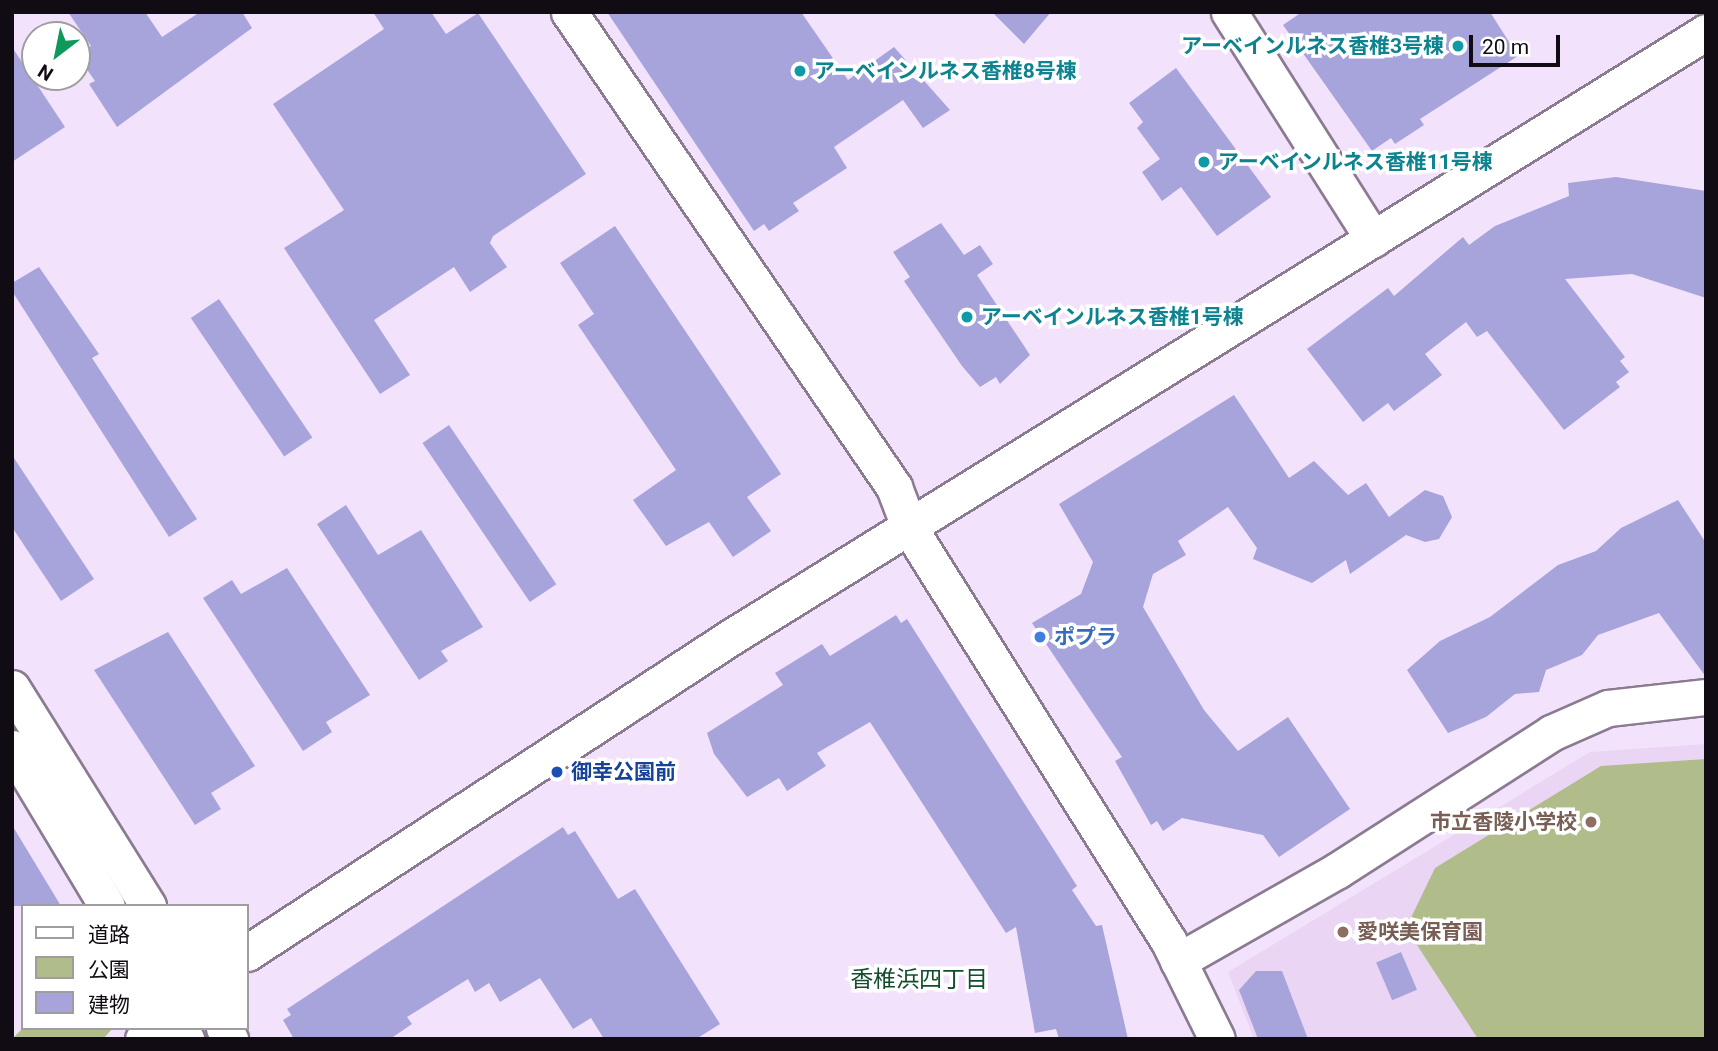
<!DOCTYPE html>
<html>
<head>
<meta charset="utf-8">
<style>
  body { margin:0 }
  #map { position:relative; width:1718px; height:1051px; overflow:hidden; background:#f3e2fb; font-family:Roboto,"Noto Sans JP",sans-serif }
  div>[style] { position:absolute }
  .built>* { inset:0; background:#ebd5f4 }
  .green>* { inset:0; background:#b0bd8a }
  .building>* { inset:0; background:#a7a4dc; transform-origin:0 0 }
  .roads { filter:drop-shadow(2px 0 #8b7b91) drop-shadow(-2px 0 #8b7b91) drop-shadow(0 2px #8b7b91) drop-shadow(0 -2px #8b7b91) }
  .minor>* { height:35px; margin:-17.5px; padding:0 17.5px; transform-origin:17.5px; border-radius:17.5px; background:#fff }
  .dots>* { width:19px; height:19px; translate:-50% -50%; box-sizing:border-box; border:4px solid #fff; border-radius:50% }
  span { translate:-50% -50%; white-space:nowrap; text-align:center; line-height:1.15; -webkit-text-stroke:7px #fff; paint-order:stroke }
  .culture-label { font-size:21px; color:#0d838f; font-weight:700 }
  .right { translate:-100% -50%; text-align:right }
  .left { translate:0 -50%; text-align:left }
  .shop-label { font-size:21px; color:#366cbe; font-weight:700 }
  .transit-label { font-size:21px; color:#164399; font-weight:700 }
  .education-label { font-size:21px; color:#785e54; font-weight:700 }
  .neighbourhood-label { font-size:23px; color:#134d2e }
  .frame { position:absolute; inset:0; border:14px solid #110b13; pointer-events:none }
  .legend { position:absolute; left:21px; top:904px; width:228px; height:126px; box-sizing:border-box; background:#fff; border:2px solid #a09da1; margin:0; padding:9px 12px; list-style:none; font-size:21px; color:#110b13 }
  .legend li { display:flex; align-items:center; gap:14px; height:35px }
  .legend b { width:35px; border:2px solid #a09da1 }
  .north { position:absolute; left:21px; top:21px; width:70px; height:70px; box-sizing:border-box; background:#fff; border:2px solid #a09da1; border-radius:50%; rotate:212deg; font-size:19px; font-weight:700; line-height:28px; text-align:center; color:#110b13 }
  .north::after { content:''; display:block; margin:auto; width:24px; height:32px; background:#0e9859; clip-path:polygon(50% 0,100% 100%,50% 72%,0 100%) }
  .scale { position:absolute; left:1469px; top:35px; width:91px; height:32px; box-sizing:border-box; border:4px solid #110b13; border-top:0; padding-left:9px; font-size:21px; line-height:24px; white-space:nowrap; color:#110b13; -webkit-text-stroke:5px #fff; paint-order:stroke }
</style>
</head>
<body>
<div id="map">
  <div class="built">
    <i style="clip-path:polygon(1706px 744px,1706px 1039px,1254px 1039px,1228px 972px,1590px 752px)"></i>
  </div>
  <div class="green">
    <i style="clip-path:polygon(1706px 759px,1706px 1039px,1478px 1039px,1406px 928px,1435px 868px,1601px 766px)"></i>
    <i style="clip-path:polygon(23px 1028px,113px 1028px,103px 1039px,12px 1039px)"></i>
  </div>
  <div class="building">
    <i style="clip-path:polygon(68px 12px,145px 12px,162px 37px,200px 12px,242px 12px,252px 28px,117px 127px,89px 84px,95px 81px,77px 55px,91px 46px)"></i>
    <i style="clip-path:polygon(373px 12px,431px 12px,446px 34px,478px 13px,586px 174px,493px 236px,490px 243px,507px 267px,470px 292px,454px 267px,374px 320px,410px 375px,380px 394px,284px 248px,344px 210px,273px 104px,384px 29px)"></i>
    <i style="clip-path:polygon(607px 12px,801px 12px,848px 80px,894px 47px,950px 110px,923px 128px,903px 100px,834px 147px,847px 168px,793px 203px,799px 211px,769px 231px,764px 224px,754px 231px)"></i>
    <i style="clip-path:polygon(992px 12px,1051px 12px,1024px 44px)"></i>
    <i style="clip-path:polygon(1302px 12px,1490px 12px,1518px 56px,1420px 119px,1424px 125px,1395px 144px,1391px 138px,1372px 151px,1283px 25px)"></i>
    <i style="clip-path:polygon(12px 47px,65px 127px,12px 162px)"></i>
    <i style="clip-path:polygon(1176px 68px,1271px 197px,1217px 236px,1181px 187px,1162px 201px,1142px 172px,1160px 159px,1137px 128px,1143px 122px,1129px 103px)"></i>
    <i style="clip-path:polygon(1616px 177px,1706px 191px,1706px 298px,1632px 274px,1565px 279px,1625px 357px,1620px 361px,1629px 372px,1616px 382px,1620px 387px,1564px 430px,1487px 331px,1477px 337px,1466px 322px,1425px 354px,1442px 375px,1394px 411px,1388px 403px,1363px 422px,1307px 349px,1388px 288px,1394px 296px,1463px 237px,1469px 245px,1495px 226px,1569px 196px,1568px 183px)"></i>
    <i style="clip-path:polygon(941px 223px,964px 255px,980px 245px,993px 264px,977px 275px,1030px 355px,1000px 384px,996px 377px,980px 387px,962px 366px,904px 281px,910px 277px,893px 252px)"></i>
    <i style="clip-path:polygon(615px 226px,781px 474px,747px 497px,771px 531px,733px 557px,709px 522px,666px 546px,633px 500px,676px 470px,578px 325px,594px 314px,560px 263px)"></i>
    <i style="clip-path:polygon(39px 267px,99px 354px,92px 358px,197px 519px,169px 537px,12px 291px,12px 283px)"></i>
    <i style="left:219px;top:299px;width:167px;height:34px;rotate:56deg"></i>
    <i style="clip-path:polygon(1234px 395px,1289px 478px,1314px 461px,1348px 495px,1366px 483px,1389px 517px,1425px 490px,1443px 496px,1452px 517px,1439px 539px,1425px 542px,1406px 535px,1350px 574px,1346px 560px,1312px 583px,1253px 559px,1257px 548px,1228px 507px,1178px 541px,1186px 555px,1153px 574px,1143px 607px,1204px 710px,1238px 751px,1288px 717px,1350px 809px,1279px 857px,1263px 835px,1182px 818px,1163px 831px,1157px 821px,1151px 825px,1115px 761px,1122px 757px,1032px 623px,1081px 594px,1093px 562px,1059px 504px)"></i>
    <i style="left:449px;top:425px;width:192px;height:32px;rotate:56deg"></i>
    <i style="clip-path:polygon(12px 455px,94px 579px,61px 601px,12px 527px)"></i>
    <i style="clip-path:polygon(1678px 500px,1706px 543px,1706px 677px,1659px 613px,1598px 635px,1582px 655px,1546px 670px,1539px 692px,1515px 694px,1486px 717px,1448px 733px,1407px 670px,1440px 641px,1490px 617px,1558px 565px,1596px 551px,1621px 528px)"></i>
    <i style="clip-path:polygon(346px 505px,378px 555px,421px 530px,483px 627px,441px 651px,448px 661px,419px 680px,317px 524px)"></i>
    <i style="clip-path:polygon(287px 568px,370px 695px,326px 722px,332px 732px,303px 751px,203px 598px,232px 580px,241px 594px)"></i>
    <i style="clip-path:polygon(896px 615px,901px 623px,907px 619px,1077px 886px,1072px 890px,1096px 926px,1102px 925px,1128px 1039px,1059px 1039px,1056px 1029px,1035px 1033px,1016px 927px,1006px 933px,870px 722px,817px 753px,826px 766px,787px 791px,779px 778px,747px 797px,714px 754px,707px 733px,783px 685px,775px 673px,822px 644px,830px 656px)"></i>
    <i style="clip-path:polygon(168px 632px,255px 766px,211px 793px,221px 809px,195px 825px,94px 670px)"></i>
    <i style="clip-path:polygon(12px 825px,61px 906px,12px 906px)"></i>
    <i style="clip-path:polygon(563px 827px,568px 835px,575px 831px,618px 899px,635px 889px,720px 1024px,696px 1039px,604px 1039px,591px 1018px,573px 1029px,540px 978px,500px 1002px,489px 983px,475px 992px,468px 979px,407px 1017px,412px 1024px,390px 1039px,294px 1039px,283px 1020px,291px 1015px,287px 1009px)"></i>
    <i style="left:1401px;top:952px;width:41px;height:27px;rotate:67deg"></i>
    <i style="clip-path:polygon(1256px 971px,1282px 971px,1308px 1039px,1258px 1039px,1239px 990px)"></i>
  </div>
  <div class="roads">
    <div class="minor">
      <i style="left:569px;top:12px;width:576px;rotate:55.62deg"></i>
      <i style="left:894px;top:487px;width:45px;rotate:69.1deg"></i>
      <i style="left:910px;top:529px;width:485px;rotate:57.9deg"></i>
      <i style="left:1168px;top:940px;width:110px;rotate:63.7deg"></i>
      <i style="left:1229px;top:12px;width:269px;rotate:57.6deg"></i>
      <i style="left:12px;top:688px;width:257px;rotate:58deg"></i>
      <i style="left:12px;top:748px;width:184px;rotate:59deg"></i>
      <i style="left:247px;top:953px;width:578px;rotate:-33.14deg"></i>
      <i style="left:731px;top:637px;width:1147px;rotate:-31.82deg"></i>
      <i style="left:1178px;top:961px;width:184px;rotate:-29.6deg"></i>
      <i style="left:1338px;top:870px;width:253px;rotate:-32.7deg"></i>
      <i style="left:1551px;top:733px;width:62px;rotate:-23.7deg"></i>
      <i style="left:1608px;top:708px;width:99px;rotate:-6.4deg"></i>
      <i style="left:180px;top:1028px;width:13px;rotate:61deg"></i>
      <i style="left:224px;top:1028px;width:13px;rotate:61deg"></i>
      <i style="left:143px;top:1039px;width:14px;rotate:-51deg"></i>
    </div>
  </div>
  <div class="dots">
    <i style="left:1458px;top:46px;background:#0f9aa8"></i>
    <i style="left:800px;top:71px;background:#0f9aa8"></i>
    <i style="left:1204px;top:162px;background:#0f9aa8"></i>
    <i style="left:967px;top:317px;background:#0f9aa8"></i>
    <i style="left:1040px;top:637px;background:#3f7fe0"></i>
    <i style="left:557px;top:772px;background:#1a4fb4"></i>
    <i style="left:1591px;top:822px;background:#8d6e63"></i>
    <i style="left:1343px;top:932px;background:#8d6e63"></i>
  </div>
  <div class="culture-label">
    <span class="right" style="left:1444px;top:46px">アーベインルネス香椎3号棟</span>
    <span class="left" style="left:814px;top:71px">アーベインルネス香椎8号棟</span>
    <span class="left" style="left:1218px;top:162px">アーベインルネス香椎11号棟</span>
    <span class="left" style="left:981px;top:317px">アーベインルネス香椎1号棟</span>
  </div>
  <div class="shop-label">
    <span class="left" style="left:1054px;top:637px">ポプラ</span>
  </div>
  <div class="transit-label">
    <span class="left" style="left:571px;top:772px">御幸公園前</span>
  </div>
  <div class="education-label">
    <span class="right" style="left:1577px;top:822px">市立香陵小学校</span>
    <span class="left" style="left:1357px;top:932px">愛咲美保育園</span>
  </div>
  <div class="neighbourhood-label">
    <span style="left:919px;top:980px">香椎浜四丁目</span>
  </div>
  <div class="frame"></div>
  <ul class="legend">
  <li><b style="height:9px;background:#fff"></b>道路</li>
  <li><b style="height:19px;background:#b0bd8a"></b>公園</li>
  <li><b style="height:19px;background:#a7a4dc"></b>建物</li>
  </ul>
  <div class="north">N</div>
  <div class="scale">20 m</div>
</div>
</body>
</html>
